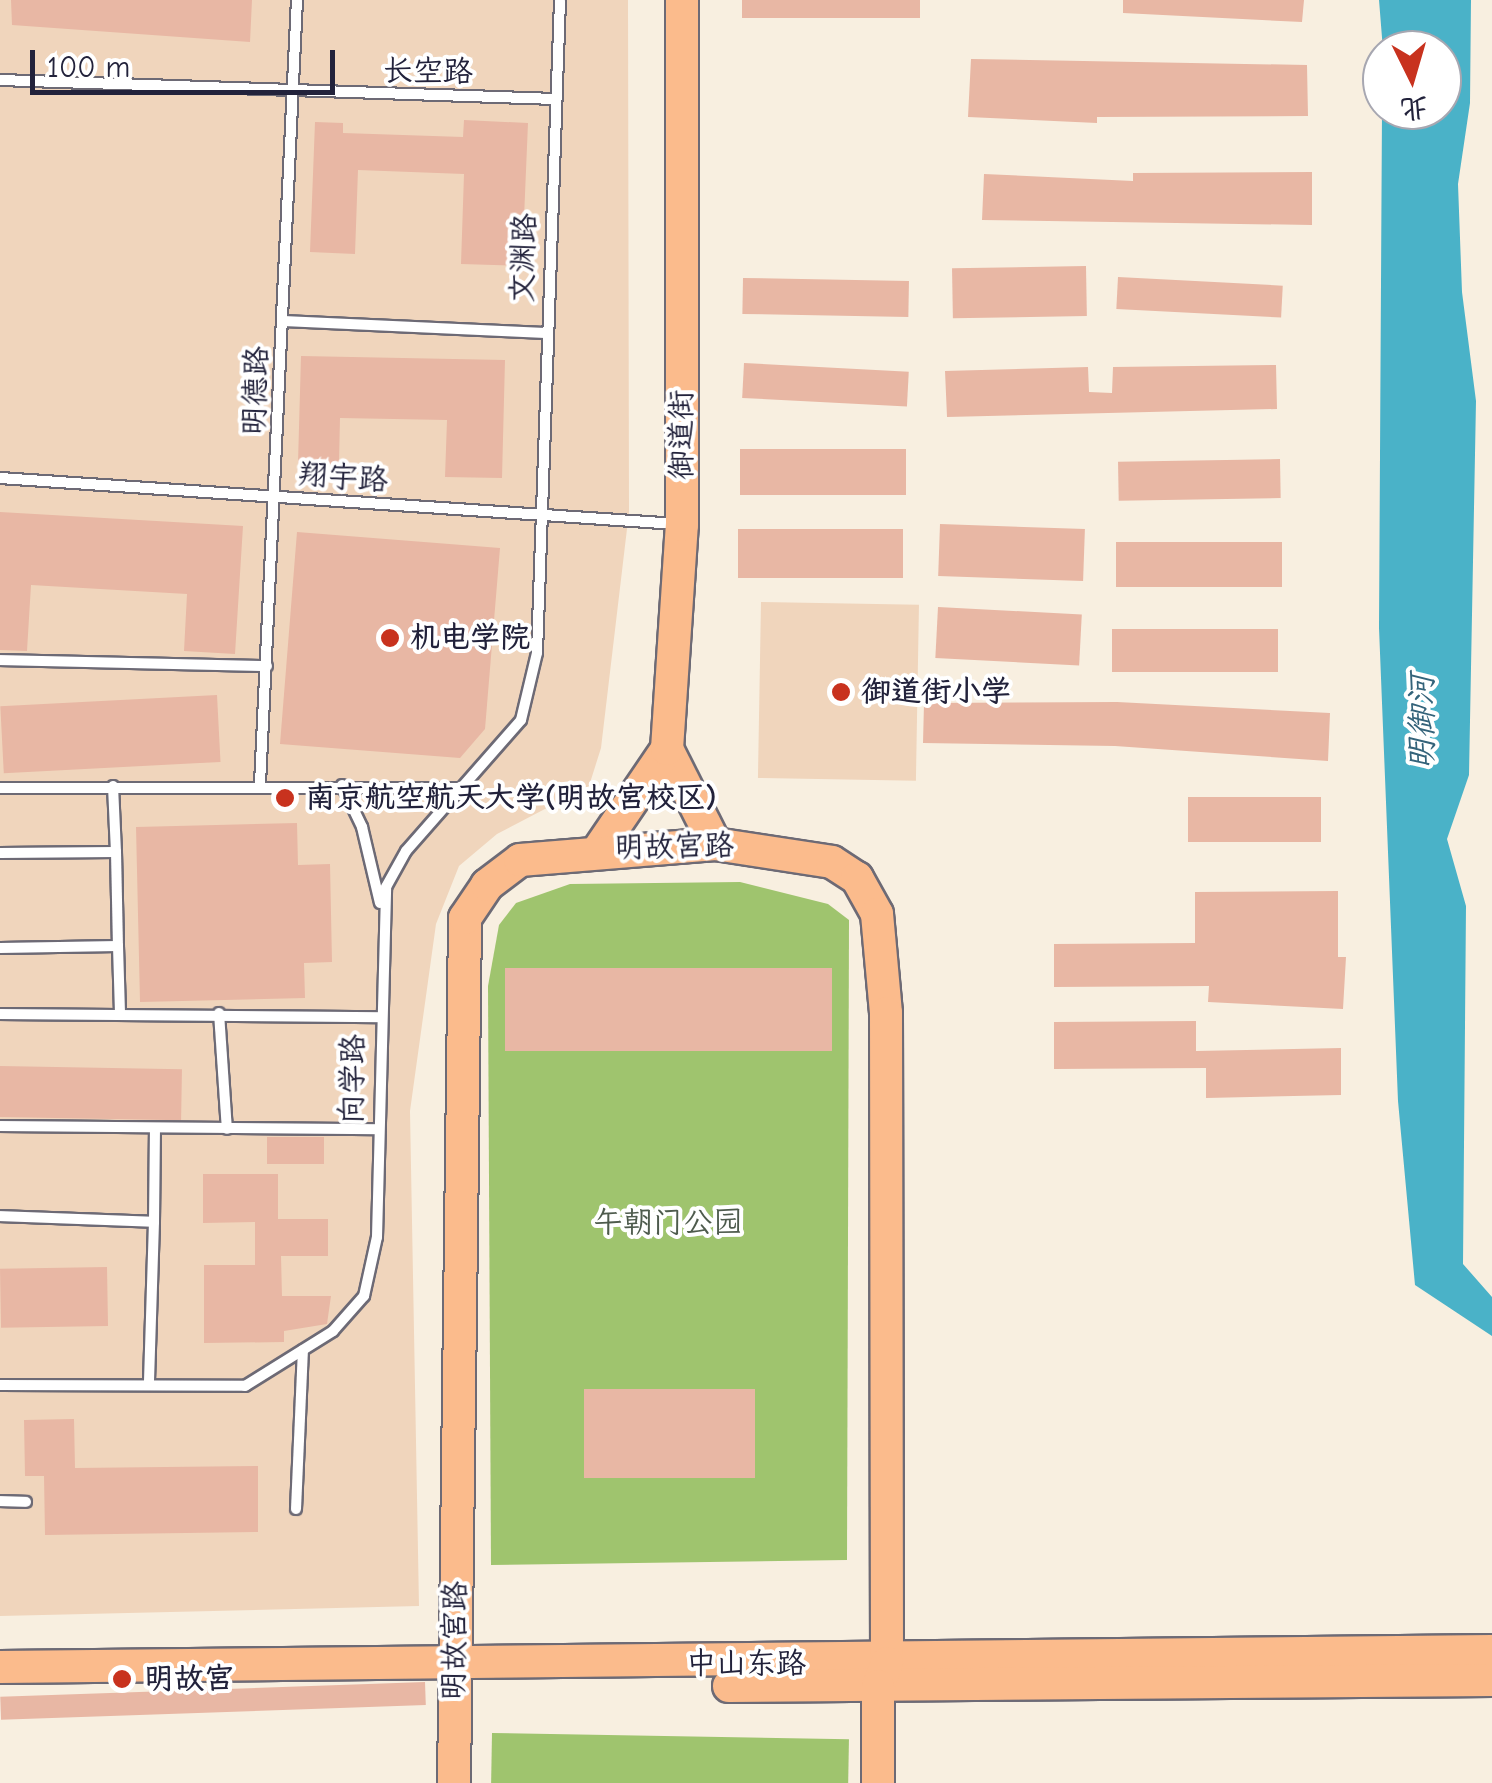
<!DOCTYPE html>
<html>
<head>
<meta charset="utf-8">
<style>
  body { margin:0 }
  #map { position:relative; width:1492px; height:1783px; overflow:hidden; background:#f8efe0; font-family:"Comic Neue","LXGW WenKai TC",sans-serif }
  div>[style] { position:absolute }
  .built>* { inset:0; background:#f0d5bc; transform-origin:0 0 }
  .green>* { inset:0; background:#9fc46e; transform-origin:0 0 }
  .water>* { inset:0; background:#4ab2c8 }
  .building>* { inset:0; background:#e8b7a4; transform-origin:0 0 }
  .roads { filter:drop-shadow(2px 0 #6d6a75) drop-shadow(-2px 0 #6d6a75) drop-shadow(0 2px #6d6a75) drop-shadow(0 -2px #6d6a75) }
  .service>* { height:10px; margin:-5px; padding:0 5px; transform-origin:5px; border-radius:5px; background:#fff }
  .primary>* { height:32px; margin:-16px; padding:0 16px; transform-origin:16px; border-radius:16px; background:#fbbb8c }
  .dots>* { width:28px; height:28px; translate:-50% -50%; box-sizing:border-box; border:5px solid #fff; border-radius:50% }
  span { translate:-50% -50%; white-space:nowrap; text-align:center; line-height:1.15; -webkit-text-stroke:8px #fff; paint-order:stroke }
  .street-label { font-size:30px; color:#22223b }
  .poi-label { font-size:30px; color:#22223b; font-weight:700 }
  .left { translate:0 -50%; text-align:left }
  .park-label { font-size:30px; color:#4e5b4d }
  .water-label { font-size:32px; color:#34637a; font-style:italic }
  .north { position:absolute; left:1362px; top:30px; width:100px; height:100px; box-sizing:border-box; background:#fff; border:2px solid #a7a7b1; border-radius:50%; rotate:175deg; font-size:28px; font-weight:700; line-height:40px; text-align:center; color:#22223b }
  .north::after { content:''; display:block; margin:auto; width:35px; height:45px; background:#c8321e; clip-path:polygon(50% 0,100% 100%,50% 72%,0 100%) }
  .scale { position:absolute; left:30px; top:50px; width:305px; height:45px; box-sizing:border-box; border:5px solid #22223b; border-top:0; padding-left:12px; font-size:30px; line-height:35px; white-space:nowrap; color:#22223b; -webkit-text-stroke:8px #fff; paint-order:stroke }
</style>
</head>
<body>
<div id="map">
  <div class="built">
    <i style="clip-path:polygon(0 0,628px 0,629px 512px,601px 748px,589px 786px,497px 834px,459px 866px,436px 924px,410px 1111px,419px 1606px,0 1616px)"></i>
    <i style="left:761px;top:602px;width:158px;height:176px;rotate:1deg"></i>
  </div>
  <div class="green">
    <i style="clip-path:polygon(740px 882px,828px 904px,849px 920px,847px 1560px,491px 1565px,488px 986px,499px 925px,516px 903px,570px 884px)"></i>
    <i style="left:492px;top:1733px;width:357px;height:50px;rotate:1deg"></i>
  </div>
  <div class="water">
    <i style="clip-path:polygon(1379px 0,1471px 0,1470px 103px,1458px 184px,1462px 292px,1476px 401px,1469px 775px,1447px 839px,1466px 906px,1463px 1264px,1492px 1297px,1492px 1336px,1415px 1285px,1398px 1101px,1379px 628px,1382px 110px,1442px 110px,1442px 50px,1383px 50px)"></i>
  </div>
  <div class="building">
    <i style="clip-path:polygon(11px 0,252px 0,250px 42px,12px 25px)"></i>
    <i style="left:742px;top:0;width:178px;height:18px"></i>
    <i style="clip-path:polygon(1123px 0,1304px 0,1302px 22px,1123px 13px)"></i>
    <i style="clip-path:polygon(971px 59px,1307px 65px,1308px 116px,1097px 117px,1097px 123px,968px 117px)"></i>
    <i style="clip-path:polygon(464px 120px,528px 123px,522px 266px,461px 264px,464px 174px,358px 170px,355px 254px,310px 252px,315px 122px,343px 123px,343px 133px,463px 137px)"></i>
    <i style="clip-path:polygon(1312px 172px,1312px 225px,982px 220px,984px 174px,1133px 181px,1133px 173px)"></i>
    <i style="left:1086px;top:266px;width:50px;height:134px;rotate:89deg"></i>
    <i style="left:1118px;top:277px;width:165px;height:32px;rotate:3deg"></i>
    <i style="left:743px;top:278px;width:166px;height:36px;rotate:1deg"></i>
    <i style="clip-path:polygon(301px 356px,505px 360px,502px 478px,445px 477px,447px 420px,340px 418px,339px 464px,298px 463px)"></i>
    <i style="left:744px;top:363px;width:165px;height:35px;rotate:3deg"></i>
    <i style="clip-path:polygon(1276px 365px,1277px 409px,947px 417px,945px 371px,1088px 367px,1089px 392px,1112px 393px,1113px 367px)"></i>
    <i style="left:906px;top:449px;width:46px;height:166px;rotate:90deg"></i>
    <i style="left:1280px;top:459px;width:39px;height:162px;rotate:89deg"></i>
    <i style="clip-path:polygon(0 512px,243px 526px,235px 654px,184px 651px,187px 594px,31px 585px,27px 651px,0 650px)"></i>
    <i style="left:940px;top:524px;width:145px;height:52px;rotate:2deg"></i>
    <i style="left:738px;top:529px;width:165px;height:49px"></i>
    <i style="clip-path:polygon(297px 532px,500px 548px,485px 729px,460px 758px,280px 744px)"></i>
    <i style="left:1116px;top:542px;width:166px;height:45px"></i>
    <i style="left:938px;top:607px;width:144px;height:51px;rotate:3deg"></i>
    <i style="left:1278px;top:629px;width:43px;height:166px;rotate:90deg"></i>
    <i style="left:217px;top:695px;width:67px;height:217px;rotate:87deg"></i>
    <i style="clip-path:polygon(1117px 702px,1330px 713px,1328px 761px,1115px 746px,923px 743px,924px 703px)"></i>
    <i style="left:1321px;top:797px;width:45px;height:133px;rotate:90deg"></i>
    <i style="clip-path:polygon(297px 823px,298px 865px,330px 864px,332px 962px,304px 963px,305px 998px,140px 1002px,136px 827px)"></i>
    <i style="clip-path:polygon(1338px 891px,1338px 957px,1346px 957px,1343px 1009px,1208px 1002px,1209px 986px,1054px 987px,1054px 944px,1195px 943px,1195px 892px)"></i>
    <i style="left:505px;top:968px;width:327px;height:83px"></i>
    <i style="clip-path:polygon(1196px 1021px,1196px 1051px,1341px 1048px,1341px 1095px,1206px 1098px,1206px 1068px,1054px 1069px,1054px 1022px)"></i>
    <i style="left:0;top:1066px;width:182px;height:51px;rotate:1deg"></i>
    <i style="left:267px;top:1137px;width:57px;height:27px"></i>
    <i style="clip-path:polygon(203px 1174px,278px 1174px,278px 1219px,328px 1219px,328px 1256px,281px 1256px,282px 1296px,331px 1296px,327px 1324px,284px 1331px,284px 1342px,204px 1343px,204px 1265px,255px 1265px,255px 1222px,203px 1223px)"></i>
    <i style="left:107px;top:1267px;width:59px;height:107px;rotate:89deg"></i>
    <i style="left:584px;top:1389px;width:171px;height:89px"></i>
    <i style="clip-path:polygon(74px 1419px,75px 1468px,258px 1466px,258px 1532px,45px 1535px,44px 1476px,25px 1476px,24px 1420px)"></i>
    <i style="left:425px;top:1682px;width:23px;height:425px;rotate:88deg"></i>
  </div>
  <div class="roads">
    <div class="service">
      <i style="left:0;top:80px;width:555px;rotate:1.96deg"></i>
      <i style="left:283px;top:321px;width:263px;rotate:2.6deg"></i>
      <i style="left:0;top:478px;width:678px;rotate:3.89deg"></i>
      <i style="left:0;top:660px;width:267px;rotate:1.3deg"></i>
      <i style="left:260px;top:784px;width:785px;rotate:-87.3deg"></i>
      <i style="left:342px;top:785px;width:47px;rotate:64.5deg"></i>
      <i style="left:362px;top:827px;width:78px;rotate:76.7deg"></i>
      <i style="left:113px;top:786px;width:66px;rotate:87.4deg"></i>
      <i style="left:0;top:788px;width:468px"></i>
      <i style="left:0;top:853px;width:116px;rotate:-0.5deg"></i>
      <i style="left:116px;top:852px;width:94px;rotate:88.8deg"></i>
      <i style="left:118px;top:946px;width:118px;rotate:179deg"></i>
      <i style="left:118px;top:946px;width:68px;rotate:88.3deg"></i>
      <i style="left:219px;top:1013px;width:116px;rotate:86.1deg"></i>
      <i style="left:0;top:1014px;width:379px;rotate:0.5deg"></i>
      <i style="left:0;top:1126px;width:376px;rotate:0.5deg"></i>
      <i style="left:0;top:1216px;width:154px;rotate:2.2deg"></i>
      <i style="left:154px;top:1222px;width:163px;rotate:91.8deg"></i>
      <i style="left:154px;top:1222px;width:93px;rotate:-89.4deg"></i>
      <i style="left:0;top:1385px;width:245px;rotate:0.2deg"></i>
      <i style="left:245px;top:1386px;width:104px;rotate:-32deg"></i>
      <i style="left:333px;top:1331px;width:47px;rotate:-48.5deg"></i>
      <i style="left:364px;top:1296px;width:60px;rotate:-77.6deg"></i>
      <i style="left:377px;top:1237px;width:350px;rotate:-88.5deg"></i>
      <i style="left:386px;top:887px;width:41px;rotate:-60.9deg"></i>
      <i style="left:406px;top:851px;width:174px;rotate:-48.7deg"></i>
      <i style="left:521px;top:720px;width:69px;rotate:-76.6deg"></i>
      <i style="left:537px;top:653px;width:653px;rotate:-87.98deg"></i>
      <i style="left:0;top:1501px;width:26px;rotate:2deg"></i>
      <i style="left:296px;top:1509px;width:159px;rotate:-87.5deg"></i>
    </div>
    <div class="primary">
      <i style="left:667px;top:749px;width:106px;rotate:63.2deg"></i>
      <i style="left:599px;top:849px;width:121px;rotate:-55.8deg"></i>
      <i style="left:667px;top:749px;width:225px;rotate:-86.2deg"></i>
      <i style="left:682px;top:525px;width:525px;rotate:-90deg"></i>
      <i style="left:0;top:1667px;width:1492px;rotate:-0.61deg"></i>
      <i style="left:729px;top:1686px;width:763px;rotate:-0.45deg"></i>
      <i style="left:454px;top:1783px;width:865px;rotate:-89.27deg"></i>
      <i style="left:465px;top:918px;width:40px;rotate:-56deg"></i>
      <i style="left:487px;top:885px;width:41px;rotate:-37.1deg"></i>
      <i style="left:520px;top:860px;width:196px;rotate:-4.7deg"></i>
      <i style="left:715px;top:844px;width:118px;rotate:8.7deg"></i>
      <i style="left:832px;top:862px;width:30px;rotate:33deg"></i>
      <i style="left:857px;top:878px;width:41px;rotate:60.9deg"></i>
      <i style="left:877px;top:914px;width:99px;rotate:84.8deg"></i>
      <i style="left:886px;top:1013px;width:650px;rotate:89.91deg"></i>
      <i style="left:887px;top:1663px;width:25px;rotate:111deg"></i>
      <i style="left:878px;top:1686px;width:97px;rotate:90deg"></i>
    </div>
  </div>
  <div class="dots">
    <i style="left:390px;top:638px;background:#c8321e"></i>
    <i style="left:841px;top:692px;background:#c8321e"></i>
    <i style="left:285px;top:798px;background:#c8321e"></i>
    <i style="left:122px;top:1679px;background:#c8321e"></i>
  </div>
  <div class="street-label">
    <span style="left:428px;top:72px;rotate:1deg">长空路</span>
    <span style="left:524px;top:258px;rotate:-88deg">文渊路</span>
    <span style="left:256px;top:391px;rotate:-88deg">明德路</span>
    <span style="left:682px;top:435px;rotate:-90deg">御道街</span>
    <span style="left:343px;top:478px;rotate:4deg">翔宇路</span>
    <span style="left:674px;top:847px;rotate:-1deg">明故宫路</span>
    <span style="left:353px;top:1079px;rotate:-89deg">向学路</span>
    <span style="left:455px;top:1641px;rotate:-89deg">明故宫路</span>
    <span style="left:746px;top:1664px">中山东路</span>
  </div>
  <div class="poi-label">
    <span class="left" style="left:410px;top:638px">机电学院</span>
    <span class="left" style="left:861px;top:692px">御道街小学</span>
    <span class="left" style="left:305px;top:798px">南京航空航天大学(明故宫校区)</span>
    <span class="left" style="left:144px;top:1679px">明故宫</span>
  </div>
  <div class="park-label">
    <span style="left:668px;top:1223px">午朝门公园</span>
  </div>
  <div class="water-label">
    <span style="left:1422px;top:722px;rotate:-90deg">明御河</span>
  </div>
  <div class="north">北</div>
  <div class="scale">100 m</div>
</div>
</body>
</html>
